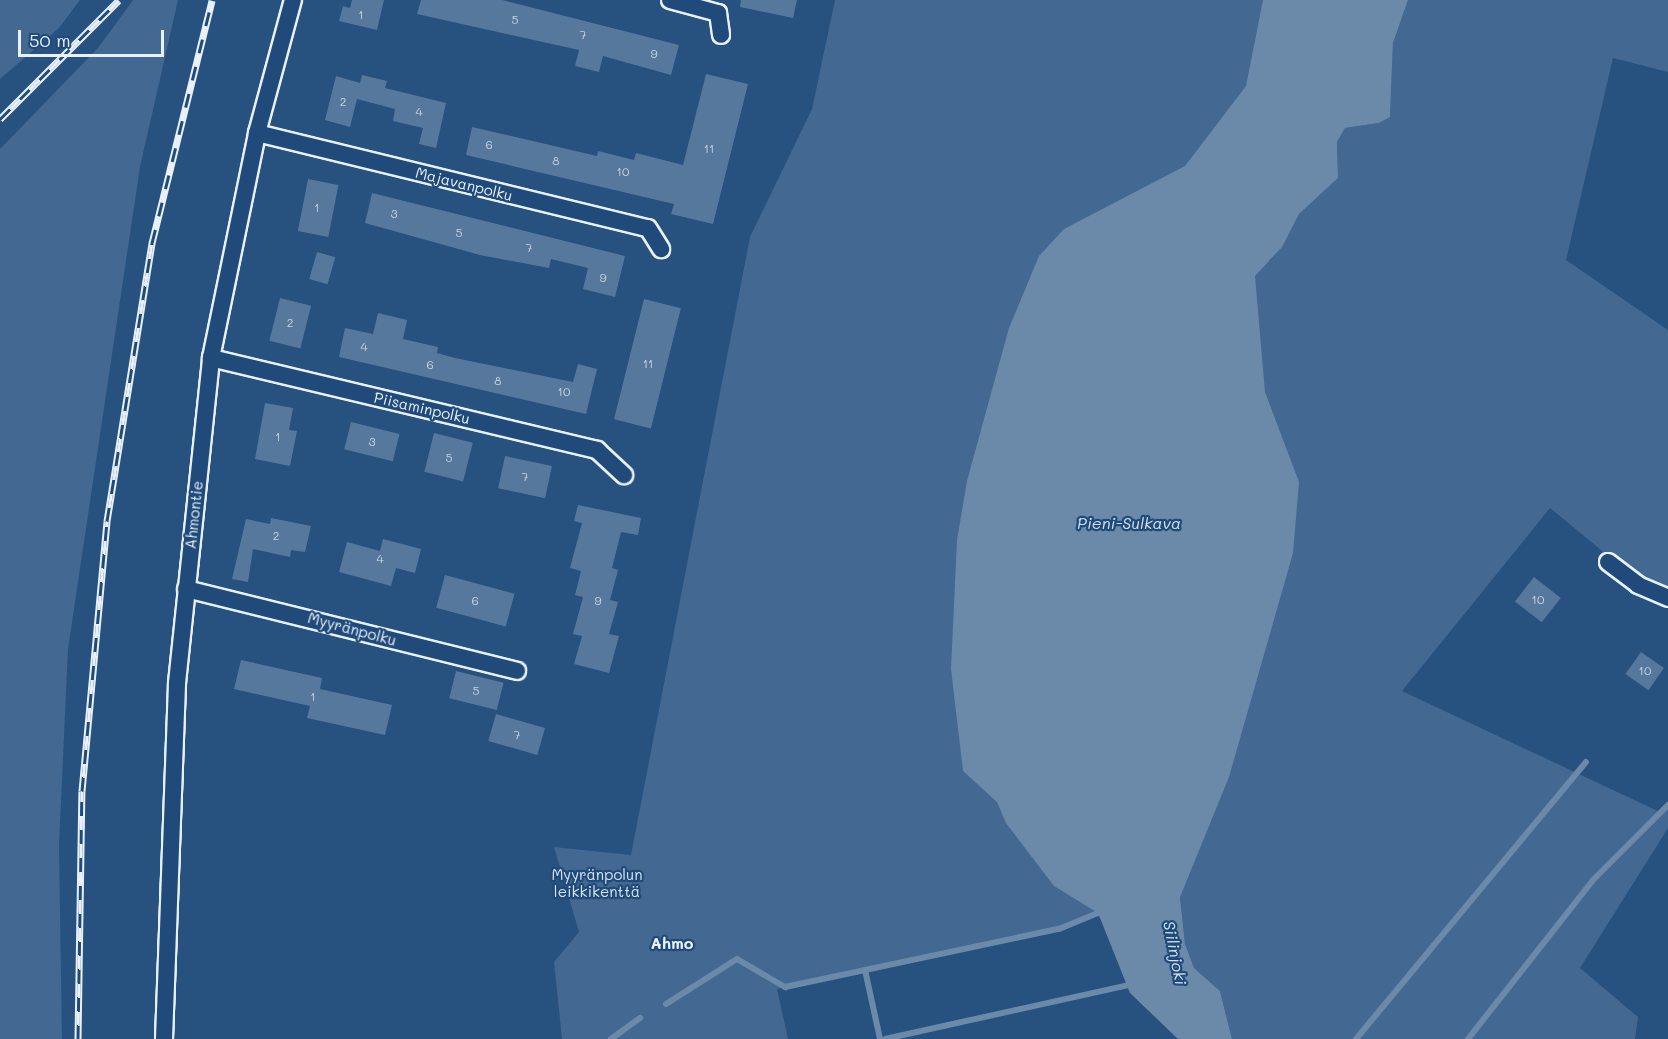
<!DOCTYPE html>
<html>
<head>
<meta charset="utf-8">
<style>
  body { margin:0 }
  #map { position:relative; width:1668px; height:1039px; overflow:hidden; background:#27517f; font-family:Mali,sans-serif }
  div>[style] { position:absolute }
  .green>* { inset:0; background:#436891 }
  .water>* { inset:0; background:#6b8aaa }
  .stream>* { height:6px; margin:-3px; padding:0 3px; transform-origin:3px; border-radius:3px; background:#6b8aaa }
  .building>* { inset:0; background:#57789d; transform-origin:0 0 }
  .roads { filter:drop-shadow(2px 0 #e8f1f8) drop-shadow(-2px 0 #e8f1f8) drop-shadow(0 2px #e8f1f8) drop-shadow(0 -2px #e8f1f8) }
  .street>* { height:16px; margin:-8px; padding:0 8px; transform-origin:8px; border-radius:8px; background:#1f4a7a }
  .rail>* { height:7px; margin-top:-3.5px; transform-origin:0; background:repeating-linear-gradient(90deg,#1f4a7a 0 14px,#e8f1f8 0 28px); box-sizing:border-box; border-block:2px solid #e8f1f8 }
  span { translate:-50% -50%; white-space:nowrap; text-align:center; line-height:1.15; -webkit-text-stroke:4.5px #1f4a7a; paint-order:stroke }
  .number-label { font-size:12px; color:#c4d3e1 }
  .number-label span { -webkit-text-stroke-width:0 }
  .street-label { font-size:15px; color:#e8f1f8 }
  .park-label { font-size:15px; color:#d8e3ee }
  .water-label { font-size:16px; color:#d5e2ec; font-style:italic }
  .neighbourhood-label { font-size:16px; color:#e8f1f8; font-weight:700 }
  .scale { position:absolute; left:18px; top:30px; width:146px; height:27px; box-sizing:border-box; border:3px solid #e8f1f8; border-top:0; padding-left:8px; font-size:18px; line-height:21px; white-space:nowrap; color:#e8f1f8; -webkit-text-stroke:4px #1f4a7a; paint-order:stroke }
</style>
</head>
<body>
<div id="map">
  <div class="green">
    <i style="clip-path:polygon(0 0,80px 0,59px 28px,0 79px)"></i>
    <i style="clip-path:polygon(133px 0,178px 0,140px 167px,68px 649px,59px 846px,62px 1039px,0 1039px,0 149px,98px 48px)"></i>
    <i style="clip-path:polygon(835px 0,1294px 0,1098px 913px,1059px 929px,777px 989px,788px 1039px,562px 1039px,554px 962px,579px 932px,554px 847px,631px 855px,750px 237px,812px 109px)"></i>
    <i style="clip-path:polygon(1408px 0,1668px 0,1668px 72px,1613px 58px,1566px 260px,1668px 330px,1668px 605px,1550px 508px,1402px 691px,1662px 813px,1668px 807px,1668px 828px,1580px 968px,1638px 1017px,1635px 1039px,1232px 1039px,1220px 991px,1194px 968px,1185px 944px,1180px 897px,1214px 294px,1271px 260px,1299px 214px,1338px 178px,1337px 142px,1345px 128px,1379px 123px,1390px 117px,1393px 43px)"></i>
  </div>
  <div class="water">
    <i style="clip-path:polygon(1263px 0,1408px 0,1393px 43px,1390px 117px,1379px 123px,1345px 128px,1337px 142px,1338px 178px,1299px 214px,1282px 247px,1255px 276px,1265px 392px,1299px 482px,1293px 553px,1229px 777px,1180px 897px,1185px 944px,1194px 968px,1220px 991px,1232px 1039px,1178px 1039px,1130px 993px,1098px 913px,1054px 886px,1006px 823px,997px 802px,963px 771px,951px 669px,957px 540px,967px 481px,1009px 328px,1039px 256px,1064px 229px,1185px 166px,1246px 86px)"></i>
  </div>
  <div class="stream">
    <i style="left:865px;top:970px;width:71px;rotate:77.7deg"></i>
    <i style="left:666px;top:1004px;width:84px;rotate:-32.4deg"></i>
    <i style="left:737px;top:959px;width:56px;rotate:30.3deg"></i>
    <i style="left:785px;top:987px;width:280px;rotate:-12deg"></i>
    <i style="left:1059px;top:929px;width:42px;rotate:-22.3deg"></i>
    <i style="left:611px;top:1039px;width:36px;rotate:-36deg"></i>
    <i style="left:885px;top:1039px;width:255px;rotate:-12.5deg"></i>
    <i style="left:1356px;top:1039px;width:360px;rotate:-50.3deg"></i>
    <i style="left:1468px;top:1039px;width:202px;rotate:-51.8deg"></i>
    <i style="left:1593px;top:880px;width:106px;rotate:-45deg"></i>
  </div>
  <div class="building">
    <i style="clip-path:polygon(352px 0,384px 0,377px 30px,339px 21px,343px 6px,350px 8px)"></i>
    <i style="clip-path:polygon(421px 0,502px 0,679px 45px,671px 75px,603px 56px,599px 72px,575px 66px,579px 50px,417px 14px)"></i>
    <i style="clip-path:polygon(741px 0,797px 0,793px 18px,740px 7px)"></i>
    <i style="clip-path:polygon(706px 74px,748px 84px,713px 224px,671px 214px,674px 204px,466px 155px,472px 127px,597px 156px,598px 151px,634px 160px,636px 153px,683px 165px)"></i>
    <i style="clip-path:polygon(362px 75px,387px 81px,385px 88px,446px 103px,436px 148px,419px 144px,423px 128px,393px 121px,395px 109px,357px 99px,350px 127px,325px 120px,336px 76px,360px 83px)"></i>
    <i style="left:308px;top:179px;width:31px;height:53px;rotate:11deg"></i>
    <i style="clip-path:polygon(372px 193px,625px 256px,615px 297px,583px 289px,588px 268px,551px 259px,549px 268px,480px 255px,365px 223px)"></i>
    <i style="left:317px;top:252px;width:19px;height:28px;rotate:16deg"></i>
    <i style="left:280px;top:298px;width:32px;height:44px;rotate:14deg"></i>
    <i style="left:644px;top:299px;width:38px;height:124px;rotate:14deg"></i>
    <i style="clip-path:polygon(378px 313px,407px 320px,403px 339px,438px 347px,437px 353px,455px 358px,573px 382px,578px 364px,597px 369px,586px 414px,339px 357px,345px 328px,373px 334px)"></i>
    <i style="clip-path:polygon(265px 403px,293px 408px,289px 430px,297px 431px,290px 466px,255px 459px)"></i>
    <i style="left:351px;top:422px;width:50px;height:28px;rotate:14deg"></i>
    <i style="left:434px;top:433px;width:40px;height:40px;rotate:14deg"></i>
    <i style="left:505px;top:456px;width:48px;height:33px;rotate:12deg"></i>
    <i style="clip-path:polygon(578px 505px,641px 518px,638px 535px,621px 532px,612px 568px,618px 570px,610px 600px,618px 602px,609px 634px,619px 636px,609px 673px,574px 664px,582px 636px,573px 634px,583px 597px,575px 595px,581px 571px,570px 568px,582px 523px,574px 521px)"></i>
    <i style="clip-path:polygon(271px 518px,311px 526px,305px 552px,291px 550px,290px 557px,253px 549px,248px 582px,232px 579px,246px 519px,270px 524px)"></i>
    <i style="clip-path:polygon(383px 539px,421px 549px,415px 573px,396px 568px,391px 586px,339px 572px,347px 542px,380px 551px)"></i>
    <i style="left:445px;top:575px;width:72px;height:34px;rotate:15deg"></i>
    <i style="left:1534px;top:577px;width:34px;height:31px;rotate:38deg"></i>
    <i style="left:1641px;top:652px;width:28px;height:27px;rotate:35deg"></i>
    <i style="clip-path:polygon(241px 660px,322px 678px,320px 689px,392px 705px,385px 735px,307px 718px,310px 706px,234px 689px)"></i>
    <i style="left:456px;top:671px;width:49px;height:28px;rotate:14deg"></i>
    <i style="left:496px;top:714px;width:51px;height:28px;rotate:16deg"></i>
  </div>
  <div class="roads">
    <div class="street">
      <i style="left:670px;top:0;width:50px;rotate:15.2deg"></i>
      <i style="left:718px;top:13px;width:22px;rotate:82deg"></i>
      <i style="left:257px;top:133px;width:402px;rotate:13.7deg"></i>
      <i style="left:648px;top:228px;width:25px;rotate:58deg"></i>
      <i style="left:211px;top:358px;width:397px;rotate:13.4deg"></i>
      <i style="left:597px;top:450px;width:37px;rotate:43deg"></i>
      <i style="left:1608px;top:562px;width:38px;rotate:37deg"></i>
      <i style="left:1638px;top:585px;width:33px;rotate:23deg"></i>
      <i style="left:186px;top:589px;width:341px;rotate:13.9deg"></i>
      <i style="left:164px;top:1039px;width:356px;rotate:-87.9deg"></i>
      <i style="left:177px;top:683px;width:327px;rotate:-84deg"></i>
      <i style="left:211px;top:358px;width:230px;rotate:-78.4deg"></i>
      <i style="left:257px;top:133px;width:138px;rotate:-74.9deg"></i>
    </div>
  </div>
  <div class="rail">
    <i style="left:0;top:119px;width:168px;rotate:-45deg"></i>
    <i style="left:78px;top:1039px;width:248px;rotate:-89.1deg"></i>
    <i style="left:82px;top:791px;width:271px;rotate:-84.7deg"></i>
    <i style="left:107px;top:521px;width:282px;rotate:-80.8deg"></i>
    <i style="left:152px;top:243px;width:250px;rotate:-76.1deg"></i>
  </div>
  <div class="number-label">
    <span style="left:361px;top:15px">1</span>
    <span style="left:515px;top:20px">5</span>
    <span style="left:583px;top:35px">7</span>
    <span style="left:654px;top:54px">9</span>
    <span style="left:343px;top:102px">2</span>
    <span style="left:419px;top:112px">4</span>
    <span style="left:489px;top:145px">6</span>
    <span style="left:709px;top:149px">11</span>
    <span style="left:556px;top:161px">8</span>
    <span style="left:623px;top:172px">10</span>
    <span style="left:317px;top:208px">1</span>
    <span style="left:394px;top:214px">3</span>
    <span style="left:459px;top:233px">5</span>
    <span style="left:529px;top:248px">7</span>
    <span style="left:603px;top:278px">9</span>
    <span style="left:290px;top:323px">2</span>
    <span style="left:364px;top:347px">4</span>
    <span style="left:648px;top:364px">11</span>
    <span style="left:430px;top:365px">6</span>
    <span style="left:498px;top:381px">8</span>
    <span style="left:564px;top:392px">10</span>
    <span style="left:278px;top:437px">1</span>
    <span style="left:372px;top:442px">3</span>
    <span style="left:449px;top:458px">5</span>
    <span style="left:525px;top:477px">7</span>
    <span style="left:276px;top:536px">2</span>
    <span style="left:380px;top:559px">4</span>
    <span style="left:1538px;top:600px">10</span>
    <span style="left:475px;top:601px">6</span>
    <span style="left:598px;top:601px">9</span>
    <span style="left:1645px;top:671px">10</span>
    <span style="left:476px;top:691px">5</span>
    <span style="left:313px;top:697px">1</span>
    <span style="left:517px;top:735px">7</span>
  </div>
  <div class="street-label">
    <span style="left:464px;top:184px;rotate:14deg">Majavanpolku</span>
    <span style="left:422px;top:408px;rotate:13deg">Piisaminpolku</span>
    <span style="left:194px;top:515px;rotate:-84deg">Ahmontie</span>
    <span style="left:352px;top:629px;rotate:15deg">Myyränpolku</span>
  </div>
  <div class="park-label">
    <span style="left:597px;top:883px">Myyränpolun<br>leikkikenttä</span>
  </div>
  <div class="water-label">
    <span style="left:1129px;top:523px">Pieni-Sulkava</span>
    <span style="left:1175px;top:953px;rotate:79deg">Siilinjoki</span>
  </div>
  <div class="neighbourhood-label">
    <span style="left:672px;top:943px">Ahmo</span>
  </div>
  <div class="scale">50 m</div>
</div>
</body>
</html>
